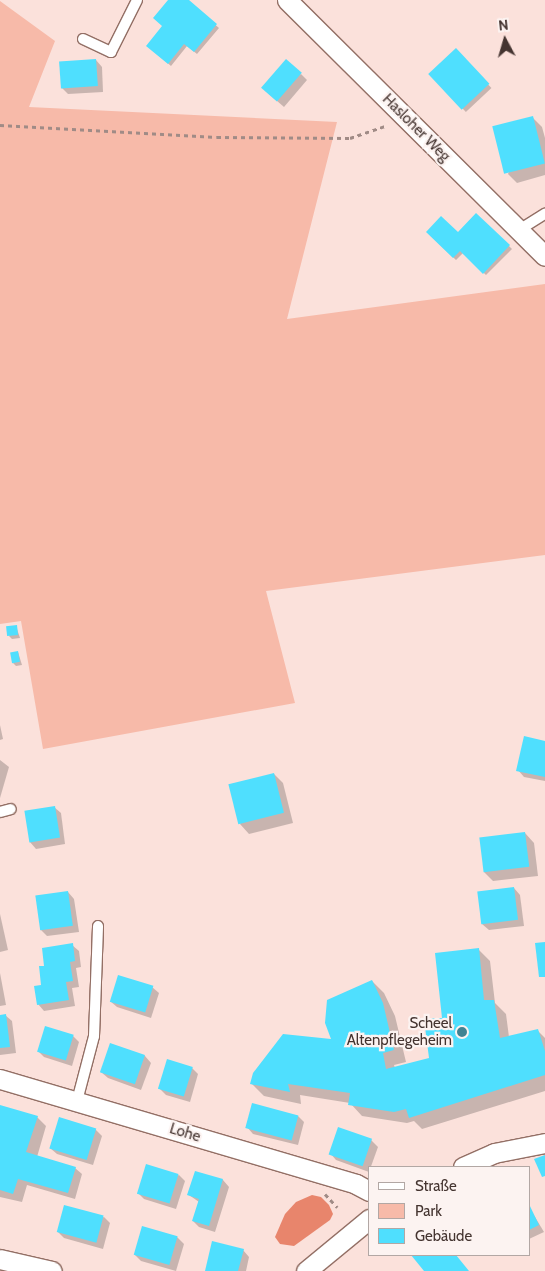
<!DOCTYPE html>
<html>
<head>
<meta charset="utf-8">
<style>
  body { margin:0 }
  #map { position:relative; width:545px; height:1271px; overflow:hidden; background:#fbe1db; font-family:Cabin,sans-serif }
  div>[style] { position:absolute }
  .green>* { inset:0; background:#f7baa9 }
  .water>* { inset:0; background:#e8856c }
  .shadow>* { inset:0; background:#0003; transform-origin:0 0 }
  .building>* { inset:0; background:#4fdffe; transform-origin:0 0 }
  .path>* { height:3px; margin-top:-1.5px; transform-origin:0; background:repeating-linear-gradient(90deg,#a08b86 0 4px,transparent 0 8px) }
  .roads { filter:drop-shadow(1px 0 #936f65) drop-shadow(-1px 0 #936f65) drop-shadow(0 1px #936f65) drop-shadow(0 -1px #936f65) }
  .service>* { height:10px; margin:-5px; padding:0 5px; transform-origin:5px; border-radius:5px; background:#fff }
  .minor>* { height:19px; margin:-9.5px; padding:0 9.5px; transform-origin:9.5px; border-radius:9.5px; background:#fff }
  .dots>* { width:14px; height:14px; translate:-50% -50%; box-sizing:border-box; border:2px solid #fcf3f1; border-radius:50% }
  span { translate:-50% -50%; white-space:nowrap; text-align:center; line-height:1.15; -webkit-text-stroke:4.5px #fcf3f1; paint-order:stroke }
  .street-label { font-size:15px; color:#443430 }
  .poi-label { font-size:15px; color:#443430 }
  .right { translate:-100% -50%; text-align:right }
  .legend { position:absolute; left:368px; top:1166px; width:162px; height:90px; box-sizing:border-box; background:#fcf3f1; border:1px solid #b2a7a4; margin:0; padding:6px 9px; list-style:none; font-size:15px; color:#443430 }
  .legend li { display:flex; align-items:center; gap:10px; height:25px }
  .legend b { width:25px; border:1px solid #b2a7a4 }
  .north { position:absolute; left:480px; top:15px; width:50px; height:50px; -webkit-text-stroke:4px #fcf3f1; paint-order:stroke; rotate:354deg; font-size:14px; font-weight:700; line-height:20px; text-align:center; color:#443430 }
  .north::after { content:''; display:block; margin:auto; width:18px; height:22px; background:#443430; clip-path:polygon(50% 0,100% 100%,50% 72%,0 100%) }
</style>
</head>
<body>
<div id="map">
  <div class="green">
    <i style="clip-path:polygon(0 1px,55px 41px,29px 107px,337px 122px,287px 319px,545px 284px,545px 555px,266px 591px,295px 703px,43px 749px,21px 621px,0 624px)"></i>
  </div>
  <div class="water">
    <i style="clip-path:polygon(312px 1195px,321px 1197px,329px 1205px,333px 1214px,330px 1220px,294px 1246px,280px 1244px,275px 1237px,285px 1214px,296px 1202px)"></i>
  </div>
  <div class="shadow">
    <i style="clip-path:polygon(170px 0,187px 0,219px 28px,197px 54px,187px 46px,171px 66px,150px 48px,164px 26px)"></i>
    <i style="left:456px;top:50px;width:52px;height:35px;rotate:47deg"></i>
    <i style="clip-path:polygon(96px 60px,102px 67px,103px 92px,68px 94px,62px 88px)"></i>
    <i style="clip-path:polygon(301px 74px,307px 80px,284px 107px,269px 94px)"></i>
    <i style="clip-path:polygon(532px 117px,542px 127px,545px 138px,545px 175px,517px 183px,508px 174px)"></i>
    <i style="clip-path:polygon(476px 214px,512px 249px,486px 275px,463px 253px,456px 260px,427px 232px,458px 233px)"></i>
    <i style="clip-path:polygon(16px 626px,20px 638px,12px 639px,9px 636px)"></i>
    <i style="clip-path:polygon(18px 652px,22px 665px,16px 666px,13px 663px)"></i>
    <i style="clip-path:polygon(0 725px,3px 739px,0 740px)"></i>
    <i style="clip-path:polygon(545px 742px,545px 781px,524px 777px,518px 770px)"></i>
    <i style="clip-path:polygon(0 760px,9px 767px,0 798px)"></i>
    <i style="clip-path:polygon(274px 774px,283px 783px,293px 823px,249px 834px,240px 824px)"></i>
    <i style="clip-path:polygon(54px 807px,61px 813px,65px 844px,36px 849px,30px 842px)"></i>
    <i style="clip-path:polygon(525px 833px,534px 843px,538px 876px,493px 881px,484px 872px)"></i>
    <i style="clip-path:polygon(514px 888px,520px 895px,524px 926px,489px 930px,482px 924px)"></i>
    <i style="clip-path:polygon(68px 892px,74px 899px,79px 932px,47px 936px,41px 930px)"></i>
    <i style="clip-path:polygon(0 914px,8px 950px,0 952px)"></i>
    <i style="clip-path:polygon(72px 945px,79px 951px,81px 967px,76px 968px,79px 987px,72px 988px,75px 1006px,44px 1011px,38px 1004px,46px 967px)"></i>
    <i style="clip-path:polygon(478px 949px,490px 961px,495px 1003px,506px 1014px,509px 1037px,537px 1030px,545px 1038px,545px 1091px,422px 1129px,414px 1121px,407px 1123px,362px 1116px,350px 1103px,300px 1095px,301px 1104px,264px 1096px,252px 1084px,333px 1040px,372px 981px,384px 993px,395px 1016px,406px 1062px,394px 1065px,395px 1068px,430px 1059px,444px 1019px)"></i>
    <i style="clip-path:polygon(0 973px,6px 1005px,0 1006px)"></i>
    <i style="clip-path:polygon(152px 987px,159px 993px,151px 1018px,117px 1007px,110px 1001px)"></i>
    <i style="clip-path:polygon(5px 1015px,12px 1021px,16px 1053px,0 1055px,0 1016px)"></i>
    <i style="clip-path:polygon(73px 1036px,79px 1042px,72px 1066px,44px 1057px,38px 1051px)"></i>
    <i style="clip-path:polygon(111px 1045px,145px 1056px,151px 1063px,141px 1090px,108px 1078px,101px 1072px)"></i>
    <i style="clip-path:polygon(192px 1068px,198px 1074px,190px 1102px,166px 1095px,160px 1089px)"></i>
    <i style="clip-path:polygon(0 1106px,37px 1117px,46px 1126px,37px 1157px,75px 1168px,82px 1174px,75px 1199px,27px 1185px,22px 1202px,0 1197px)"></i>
    <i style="clip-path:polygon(298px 1116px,304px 1122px,298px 1145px,253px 1134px,247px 1127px)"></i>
    <i style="clip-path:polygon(60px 1118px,96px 1130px,102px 1136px,93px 1165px,57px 1154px,50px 1148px)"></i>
    <i style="clip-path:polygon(371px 1140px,378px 1147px,369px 1172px,336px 1160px,330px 1153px)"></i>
    <i style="clip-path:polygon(196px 1172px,223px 1180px,229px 1187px,215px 1232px,199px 1227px,193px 1221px,199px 1202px,189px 1195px)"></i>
    <i style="clip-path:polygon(179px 1175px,185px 1181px,176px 1209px,144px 1199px,138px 1193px)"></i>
    <i style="clip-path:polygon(529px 1207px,544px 1232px,529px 1239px)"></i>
    <i style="clip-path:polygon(104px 1217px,110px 1223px,103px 1249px,64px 1238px,58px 1232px)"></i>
    <i style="clip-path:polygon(177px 1237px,184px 1244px,176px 1271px,141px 1261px,135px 1255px)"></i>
    <i style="clip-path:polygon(243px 1250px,249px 1257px,246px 1271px,206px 1271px)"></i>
  </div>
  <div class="building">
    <i style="clip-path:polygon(168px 0,189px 0,217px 24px,194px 52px,184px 44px,168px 64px,146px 46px,162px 26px,153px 18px)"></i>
    <i style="left:456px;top:48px;width:49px;height:38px;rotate:47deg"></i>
    <i style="left:96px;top:59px;width:27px;height:37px;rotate:86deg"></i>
    <i style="left:286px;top:59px;width:21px;height:38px;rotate:41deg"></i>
    <i style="left:533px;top:116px;width:49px;height:42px;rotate:76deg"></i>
    <i style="clip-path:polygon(476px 213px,510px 245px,483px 274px,460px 251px,453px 258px,426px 232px,441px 216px,458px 232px)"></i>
    <i style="left:17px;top:625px;width:10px;height:11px;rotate:84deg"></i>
    <i style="left:18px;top:651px;width:11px;height:8px;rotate:80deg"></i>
    <i style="clip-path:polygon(524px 736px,545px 741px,545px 777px,516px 771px)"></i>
    <i style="left:274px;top:773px;width:41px;height:47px;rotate:76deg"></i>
    <i style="left:55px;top:806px;width:32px;height:31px;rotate:81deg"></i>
    <i style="left:525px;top:832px;width:35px;height:46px;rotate:83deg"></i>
    <i style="left:514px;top:887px;width:33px;height:37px;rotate:83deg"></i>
    <i style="left:68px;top:891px;width:35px;height:33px;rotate:82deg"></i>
    <i style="clip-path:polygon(545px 942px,545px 977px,539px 977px,535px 943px)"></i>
    <i style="clip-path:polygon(73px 943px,75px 961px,70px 962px,73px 981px,66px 982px,69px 1000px,37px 1005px,34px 986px,41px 985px,39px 966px,44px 966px,42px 948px)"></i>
    <i style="clip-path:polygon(479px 948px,484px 1000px,494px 1000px,500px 1038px,538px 1029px,545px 1051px,545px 1075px,409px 1118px,406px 1109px,394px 1112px,348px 1105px,350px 1093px,288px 1084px,290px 1092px,250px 1084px,253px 1073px,283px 1034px,331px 1039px,325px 1023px,327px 1000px,372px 980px,383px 1003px,394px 1050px,383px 1053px,386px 1069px,429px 1058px,424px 1019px,442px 1018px,435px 953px)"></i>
    <i style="left:118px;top:975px;width:37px;height:28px;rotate:17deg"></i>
    <i style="clip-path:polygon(6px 1014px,10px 1047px,0 1048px,0 1015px)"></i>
    <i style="left:45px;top:1026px;width:30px;height:27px;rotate:17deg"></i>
    <i style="left:110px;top:1043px;width:37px;height:31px;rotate:19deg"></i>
    <i style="left:167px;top:1059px;width:27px;height:31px;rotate:17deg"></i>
    <i style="left:252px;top:1103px;width:48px;height:26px;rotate:15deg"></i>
    <i style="clip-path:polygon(0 1105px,38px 1116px,26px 1152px,76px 1167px,68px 1193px,18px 1179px,13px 1194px,0 1190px)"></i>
    <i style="left:59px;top:1117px;width:39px;height:33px;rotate:17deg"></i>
    <i style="left:338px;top:1127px;width:36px;height:29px;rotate:19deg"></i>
    <i style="clip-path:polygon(545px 1155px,545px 1176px,542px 1177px,534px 1159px)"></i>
    <i style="left:146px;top:1164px;width:34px;height:31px;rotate:17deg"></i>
    <i style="clip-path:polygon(195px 1171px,223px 1179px,209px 1226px,192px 1221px,199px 1199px,187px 1195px)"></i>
    <i style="clip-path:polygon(529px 1204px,539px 1225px,529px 1230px)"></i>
    <i style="left:64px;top:1205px;width:41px;height:28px;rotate:15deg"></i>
    <i style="left:142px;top:1226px;width:37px;height:30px;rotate:16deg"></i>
    <i style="clip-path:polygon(212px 1241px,244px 1249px,238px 1271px,205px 1271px)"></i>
    <i style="clip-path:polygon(411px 1255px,456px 1255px,469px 1271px,424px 1271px)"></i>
  </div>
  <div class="path">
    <i style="left:0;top:125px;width:217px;rotate:3.2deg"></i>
    <i style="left:217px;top:137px;width:133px;rotate:0.4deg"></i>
    <i style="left:350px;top:138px;width:39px;rotate:-19deg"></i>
    <i style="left:325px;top:1194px;width:18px;rotate:47deg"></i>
  </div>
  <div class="roads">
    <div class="service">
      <i style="left:83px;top:39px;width:31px;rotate:25deg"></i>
      <i style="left:111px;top:52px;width:58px;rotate:-63.4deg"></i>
      <i style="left:519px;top:230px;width:31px;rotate:-32deg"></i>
      <i style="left:0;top:812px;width:11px;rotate:-15deg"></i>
      <i style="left:77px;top:1101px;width:67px;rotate:-75.3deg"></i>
      <i style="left:94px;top:1036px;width:110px;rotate:-87.9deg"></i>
    </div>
    <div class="minor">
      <i style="left:287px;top:0;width:363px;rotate:44.8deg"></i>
      <i style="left:0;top:1079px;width:371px;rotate:16.4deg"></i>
      <i style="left:356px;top:1184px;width:15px;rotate:28deg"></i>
      <i style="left:463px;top:1167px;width:34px;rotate:-24deg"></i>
      <i style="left:494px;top:1153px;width:52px;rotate:-11.1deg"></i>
      <i style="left:0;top:1259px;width:53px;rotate:13deg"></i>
      <i style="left:306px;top:1271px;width:82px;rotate:-39.5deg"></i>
    </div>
  </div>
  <div class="dots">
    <i style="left:462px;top:1032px;background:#408393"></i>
  </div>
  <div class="street-label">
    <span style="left:416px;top:128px;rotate:45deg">Hasloher Weg</span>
    <span style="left:185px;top:1133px;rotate:17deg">Lohe</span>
  </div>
  <div class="poi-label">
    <span class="right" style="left:452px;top:1032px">Scheel<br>Altenpflegeheim</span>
  </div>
  <ul class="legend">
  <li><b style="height:6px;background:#fff"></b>Straße</li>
  <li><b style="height:14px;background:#f7baa9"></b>Park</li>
  <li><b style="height:14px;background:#4fdffe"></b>Gebäude</li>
  </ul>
  <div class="north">N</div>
</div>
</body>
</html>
